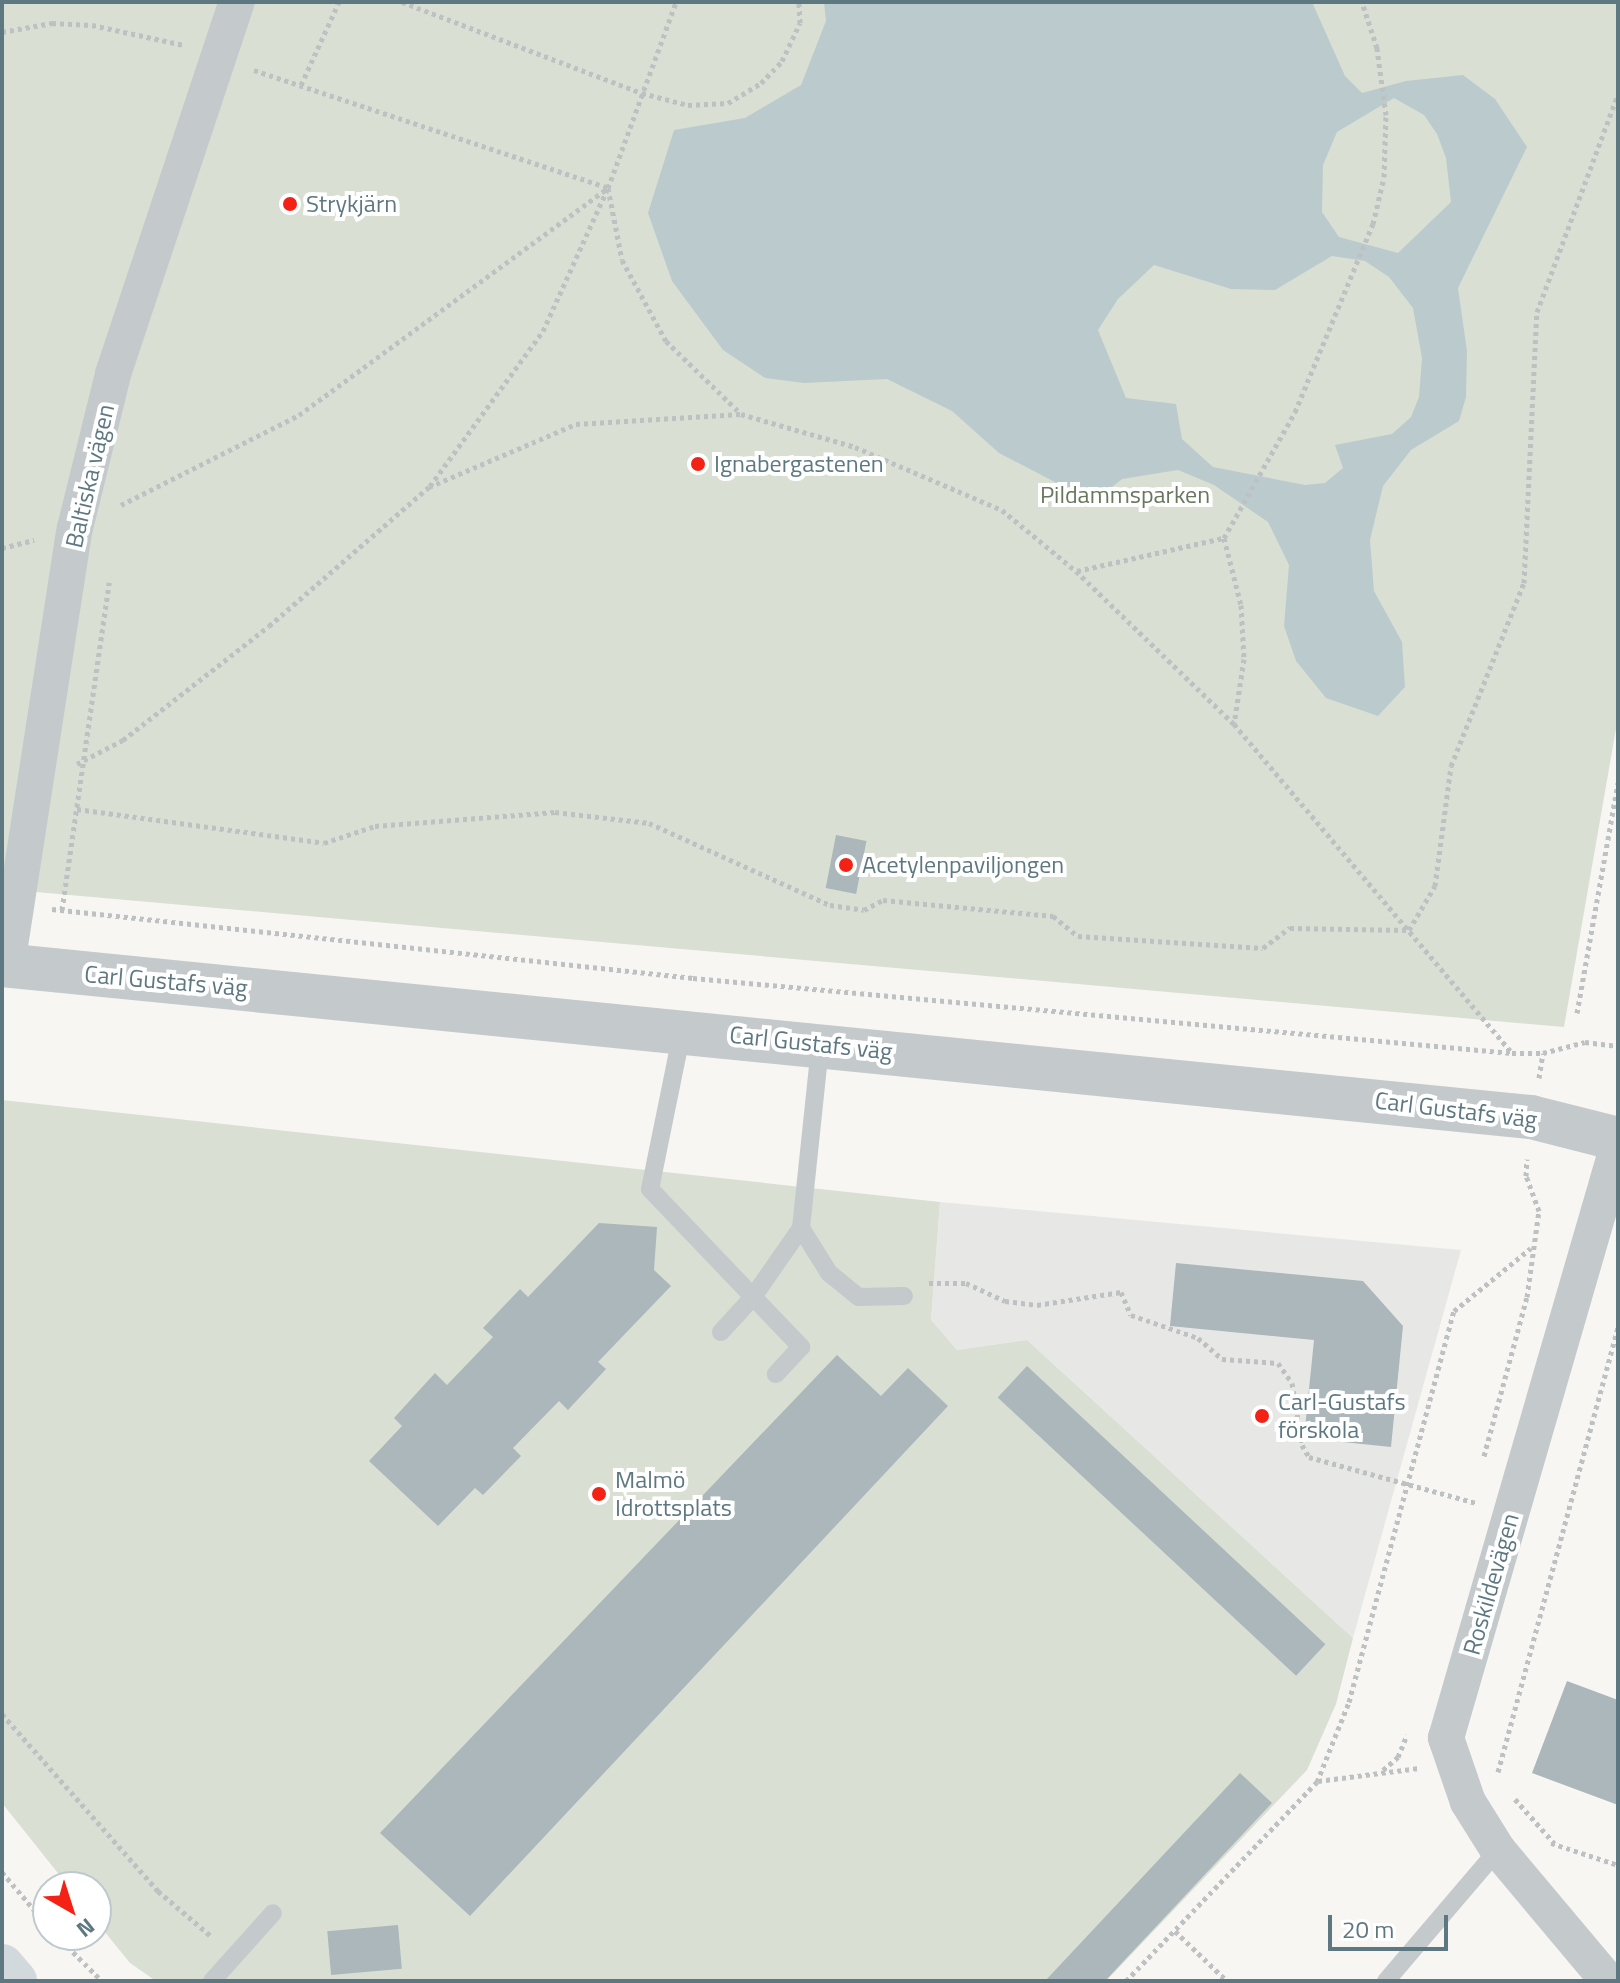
<!DOCTYPE html>
<html>
<head>
<meta charset="utf-8">
<style>
  body { margin:0 }
  #map { position:relative; width:1620px; height:1983px; overflow:hidden; background:#f7f6f2; font-family:"Titillium Web",sans-serif }
  div>[style] { position:absolute }
  .built>* { inset:0; background:#e7e8e6 }
  .green>* { inset:0; background:#d9dfd3 }
  .water>* { inset:0; background:#bbcbcd }
  .building>* { inset:0; background:#abb7ba; transform-origin:0 0 }
  .path>* { height:5px; margin-top:-2.5px; transform-origin:0; background:repeating-linear-gradient(90deg,#bdc1c2 0 4px,transparent 0 8px) }
  .service>* { height:18px; margin:-9px; padding:0 9px; transform-origin:9px; border-radius:9px; background:#c4c9cc }
  .minor>* { height:36px; margin:-18px; padding:0 18px; transform-origin:18px; border-radius:18px; background:#c4c9cc }
  .tertiary>* { height:44px; margin:-22px; padding:0 22px; transform-origin:22px; border-radius:22px; background:#c4c9cc }
  .secondary>* { height:44px; margin:-22px; padding:0 22px; transform-origin:22px; border-radius:22px; background:#d2d9dc }
  .dots>* { width:22px; height:22px; translate:-50% -50%; box-sizing:border-box; border:4px solid #fff; border-radius:50% }
  span { translate:-50% -50%; white-space:nowrap; text-align:center; line-height:1.15; -webkit-text-stroke:8px #fff; paint-order:stroke }
  .poi-label { font-size:24px; color:#5e7881 }
  .left { translate:0 -50%; text-align:left }
  .street-label { font-size:24px; color:#5e7881 }
  .park-label { font-size:24px; color:#67785e }
  .frame { position:absolute; inset:0; border:4px solid #5e7881; pointer-events:none }
  .north { position:absolute; left:32px; top:1871px; width:80px; height:80px; box-sizing:border-box; background:#fff; border:2px solid #bfc9cd; border-radius:50%; rotate:141deg; font-size:22px; font-weight:700; line-height:32px; text-align:center; color:#5e7881 }
  .north::after { content:''; display:block; margin:auto; width:28px; height:36px; background:#f42215; clip-path:polygon(50% 0,100% 100%,50% 72%,0 100%) }
  .scale { position:absolute; left:1328px; top:1915px; width:120px; height:36px; box-sizing:border-box; border:4px solid #5e7881; border-top:0; padding-left:10px; font-size:24px; line-height:28px; white-space:nowrap; color:#5e7881; -webkit-text-stroke:6px #fff; paint-order:stroke }
</style>
</head>
<body>
<div id="map">
  <div class="built">
    <i style="clip-path:polygon(940px 1202px,1461px 1250px,1353px 1638px,1027px 1340px,957px 1350px,931px 1321px)"></i>
  </div>
  <div class="green">
    <i style="clip-path:polygon(2px 2px,1618px 2px,1618px 717px,1564px 1027px,2px 889px)"></i>
    <i style="clip-path:polygon(2px 1100px,940px 1202px,931px 1320px,957px 1350px,1027px 1340px,1353px 1638px,1336px 1704px,1307px 1770px,1106px 1981px,156px 1981px,130px 1963px,96px 1921px,96px 1887px,69px 1887px,2px 1803px)"></i>
  </div>
  <div class="water">
    <i style="clip-path:polygon(evenodd,824px 2px,1312px 2px,1345px 76px,1362px 93px,1406px 81px,1463px 75px,1495px 99px,1527px 147px,1458px 288px,1467px 351px,1466px 397px,1459px 421px,1411px 450px,1383px 486px,1370px 540px,1374px 591px,1402px 642px,1405px 687px,1378px 716px,1326px 698px,1296px 661px,1284px 626px,1289px 565px,1268px 522px,1214px 485px,1178px 470px,1122px 479px,1093px 502px,999px 453px,952px 411px,887px 379px,804px 383px,765px 378px,723px 350px,672px 281px,648px 213px,674px 130px,745px 118px,801px 85px,826px 21px,824px 2px,1394px 98px,1424px 115px,1437px 134px,1446px 158px,1451px 202px,1398px 253px,1339px 237px,1322px 212px,1323px 165px,1337px 132px,1394px 98px,824px 2px,1332px 256px,1365px 261px,1389px 277px,1413px 308px,1422px 358px,1419px 397px,1411px 417px,1392px 434px,1335px 445px,1343px 468px,1325px 483px,1305px 485px,1213px 467px,1182px 439px,1176px 404px,1126px 398px,1098px 330px,1118px 299px,1154px 265px,1231px 289px,1275px 290px,1332px 256px)"></i>
  </div>
  <div class="building">
    <i style="left:836px;top:835px;width:31px;height:54px;rotate:11deg"></i>
    <i style="clip-path:polygon(599px 1223px,657px 1227px,654px 1270px,671px 1286px,598px 1362px,606px 1369px,568px 1410px,559px 1401px,513px 1448px,521px 1456px,483px 1495px,475px 1488px,438px 1526px,369px 1461px,402px 1426px,394px 1418px,435px 1373px,447px 1385px,493px 1337px,483px 1328px,520px 1289px,528px 1297px)"></i>
    <i style="clip-path:polygon(1176px 1263px,1363px 1281px,1403px 1326px,1391px 1447px,1304px 1438px,1314px 1340px,1170px 1326px)"></i>
    <i style="clip-path:polygon(837px 1355px,881px 1396px,908px 1368px,948px 1406px,470px 1916px,380px 1833px)"></i>
    <i style="left:1027px;top:1366px;width:408px;height:43px;rotate:43deg"></i>
    <i style="clip-path:polygon(1567px 1681px,1618px 1700px,1618px 1805px,1532px 1773px)"></i>
    <i style="clip-path:polygon(1240px 1773px,1272px 1803px,1105px 1981px,1045px 1981px)"></i>
    <i style="left:398px;top:1925px;width:44px;height:71px;rotate:85deg"></i>
  </div>
  <div class="path">
    <i style="left:402px;top:2px;width:257px;rotate:20.8deg"></i>
    <i style="left:642px;top:93px;width:48px;rotate:14.6deg"></i>
    <i style="left:688px;top:105px;width:40px;rotate:-2.9deg"></i>
    <i style="left:728px;top:103px;width:39px;rotate:-31deg"></i>
    <i style="left:761px;top:83px;width:30px;rotate:-46deg"></i>
    <i style="left:782px;top:61px;width:42px;rotate:-64.7deg"></i>
    <i style="left:800px;top:23px;width:21px;rotate:-93deg"></i>
    <i style="left:2px;top:32px;width:51px;rotate:-10.2deg"></i>
    <i style="left:52px;top:23px;width:40px;rotate:2.9deg"></i>
    <i style="left:92px;top:25px;width:94px;rotate:12.3deg"></i>
    <i style="left:254px;top:70px;width:373px;rotate:18.4deg"></i>
    <i style="left:608px;top:188px;width:73px;rotate:79deg"></i>
    <i style="left:622px;top:260px;width:92px;rotate:61.5deg"></i>
    <i style="left:666px;top:341px;width:103px;rotate:44.2deg"></i>
    <i style="left:301px;top:85px;width:91px;rotate:-65.4deg"></i>
    <i style="left:430px;top:486px;width:192px;rotate:-53.9deg"></i>
    <i style="left:543px;top:331px;width:157px;rotate:-65.6deg"></i>
    <i style="left:608px;top:188px;width:198px;rotate:-69.9deg"></i>
    <i style="left:121px;top:505px;width:199px;rotate:-26.8deg"></i>
    <i style="left:299px;top:415px;width:382px;rotate:-36.3deg"></i>
    <i style="left:1224px;top:538px;width:145px;rotate:-60.6deg"></i>
    <i style="left:1295px;top:412px;width:204px;rotate:-67.5deg"></i>
    <i style="left:1373px;top:224px;width:48px;rotate:-76.8deg"></i>
    <i style="left:1384px;top:177px;width:62px;rotate:-88.2deg"></i>
    <i style="left:1386px;top:115px;width:68px;rotate:-97.7deg"></i>
    <i style="left:1377px;top:48px;width:48px;rotate:-108.1deg"></i>
    <i style="left:2px;top:548px;width:33px;rotate:-14deg"></i>
    <i style="left:1077px;top:571px;width:151px;rotate:-12.7deg"></i>
    <i style="left:1224px;top:538px;width:69px;rotate:75.8deg"></i>
    <i style="left:1241px;top:605px;width:54px;rotate:86.8deg"></i>
    <i style="left:1244px;top:659px;width:66px;rotate:98.7deg"></i>
    <i style="left:77px;top:764px;width:52px;rotate:-27.6deg"></i>
    <i style="left:123px;top:740px;width:185px;rotate:-38deg"></i>
    <i style="left:269px;top:626px;width:212px;rotate:-41deg"></i>
    <i style="left:429px;top:487px;width:160px;rotate:-23.2deg"></i>
    <i style="left:576px;top:424px;width:165px;rotate:-3.5deg"></i>
    <i style="left:741px;top:414px;width:119px;rotate:16.1deg"></i>
    <i style="left:855px;top:447px;width:160px;rotate:23.2deg"></i>
    <i style="left:1002px;top:510px;width:96px;rotate:39.5deg"></i>
    <i style="left:1076px;top:571px;width:220px;rotate:44.1deg"></i>
    <i style="left:1234px;top:724px;width:431px;rotate:49.8deg"></i>
    <i style="left:77px;top:809px;width:249px;rotate:7.8deg"></i>
    <i style="left:324px;top:843px;width:54px;rotate:-18.4deg"></i>
    <i style="left:375px;top:826px;width:181px;rotate:-4.4deg"></i>
    <i style="left:555px;top:812px;width:95px;rotate:6.7deg"></i>
    <i style="left:649px;top:823px;width:199px;rotate:24.4deg"></i>
    <i style="left:830px;top:905px;width:34px;rotate:8deg"></i>
    <i style="left:864px;top:910px;width:21px;rotate:-28deg"></i>
    <i style="left:883px;top:900px;width:171px;rotate:5.4deg"></i>
    <i style="left:1053px;top:916px;width:32px;rotate:39deg"></i>
    <i style="left:1078px;top:936px;width:185px;rotate:3.7deg"></i>
    <i style="left:1263px;top:948px;width:34px;rotate:-37deg"></i>
    <i style="left:1290px;top:928px;width:118px;rotate:1deg"></i>
    <i style="left:52px;top:909px;width:645px;rotate:6.14deg"></i>
    <i style="left:693px;top:978px;width:822px;rotate:5.23deg"></i>
    <i style="left:1512px;top:1053px;width:31px"></i>
    <i style="left:1543px;top:1053px;width:43px;rotate:-14.7deg"></i>
    <i style="left:1585px;top:1042px;width:33px;rotate:7deg"></i>
    <i style="left:62px;top:910px;width:331px;rotate:-81.8deg"></i>
    <i style="left:1409px;top:930px;width:51px;rotate:-59.4deg"></i>
    <i style="left:1435px;top:886px;width:121px;rotate:-82.4deg"></i>
    <i style="left:1451px;top:766px;width:197px;rotate:-68.3deg"></i>
    <i style="left:1524px;top:583px;width:271px;rotate:-87.3deg"></i>
    <i style="left:1537px;top:312px;width:233px;rotate:-69.6deg"></i>
    <i style="left:1577px;top:1013px;width:234px;rotate:-79.9deg"></i>
    <i style="left:1539px;top:1078px;width:25px;rotate:-81deg"></i>
    <i style="left:929px;top:1283px;width:37px"></i>
    <i style="left:966px;top:1283px;width:43px;rotate:24.8deg"></i>
    <i style="left:1005px;top:1301px;width:32px;rotate:7deg"></i>
    <i style="left:1037px;top:1305px;width:85px;rotate:-8.8deg"></i>
    <i style="left:1121px;top:1292px;width:25px;rotate:67deg"></i>
    <i style="left:1131px;top:1315px;width:71px;rotate:18.9deg"></i>
    <i style="left:1198px;top:1338px;width:32px;rotate:41deg"></i>
    <i style="left:1222px;top:1359px;width:56px;rotate:4.1deg"></i>
    <i style="left:1278px;top:1363px;width:24px;rotate:55deg"></i>
    <i style="left:1292px;top:1383px;width:63px;rotate:80.8deg"></i>
    <i style="left:1302px;top:1445px;width:14px;rotate:60deg"></i>
    <i style="left:1309px;top:1457px;width:173px;rotate:15.4deg"></i>
    <i style="left:1484px;top:1456px;width:165px;rotate:-74.9deg"></i>
    <i style="left:1527px;top:1297px;width:87px;rotate:-82.1deg"></i>
    <i style="left:1539px;top:1211px;width:37px;rotate:-110deg"></i>
    <i style="left:1526px;top:1176px;width:17px;rotate:-87deg"></i>
    <i style="left:2px;top:1714px;width:236px;rotate:48.6deg"></i>
    <i style="left:158px;top:1891px;width:71px;rotate:40.4deg"></i>
    <i style="left:1383px;top:1770px;width:20px;rotate:-41deg"></i>
    <i style="left:1398px;top:1757px;width:24px;rotate:-68deg"></i>
    <i style="left:1498px;top:1772px;width:461px;rotate:-74.9deg"></i>
    <i style="left:1318px;top:1781px;width:102px;rotate:-7.3deg"></i>
    <i style="left:1515px;top:1799px;width:59px;rotate:48.4deg"></i>
    <i style="left:1551px;top:1843px;width:71px;rotate:18.2deg"></i>
    <i style="left:2px;top:1872px;width:71px;rotate:49.6deg"></i>
    <i style="left:1175px;top:1931px;width:72px;rotate:43.9deg"></i>
    <i style="left:56px;top:1935px;width:65px;rotate:45deg"></i>
    <i style="left:1126px;top:1981px;width:276px;rotate:-46.2deg"></i>
    <i style="left:1317px;top:1782px;width:86px;rotate:-68.2deg"></i>
    <i style="left:1349px;top:1702px;width:405px;rotate:-75deg"></i>
    <i style="left:1454px;top:1311px;width:99px;rotate:-39.3deg"></i>
  </div>
  <div class="service">
    <i style="left:682px;top:1032px;width:160px;rotate:101.5deg"></i>
    <i style="left:650px;top:1189px;width:219px;rotate:46.3deg"></i>
    <i style="left:801px;top:1347px;width:37px;rotate:133deg"></i>
    <i style="left:801px;top:1228px;width:53px;rotate:58.1deg"></i>
    <i style="left:829px;top:1273px;width:38px;rotate:39deg"></i>
    <i style="left:859px;top:1297px;width:45px;rotate:-1.3deg"></i>
    <i style="left:721px;top:1332px;width:47px;rotate:-47.6deg"></i>
    <i style="left:753px;top:1297px;width:84px;rotate:-55.2deg"></i>
    <i style="left:801px;top:1228px;width:182px;rotate:-84deg"></i>
    <i style="left:212px;top:1981px;width:91px;rotate:-48.1deg"></i>
    <i style="left:1386px;top:1981px;width:172px;rotate:-49.5deg"></i>
  </div>
  <div class="minor">
    <i style="left:7px;top:965px;width:442px;rotate:-81.2deg"></i>
    <i style="left:75px;top:528px;width:159px;rotate:-76.1deg"></i>
    <i style="left:113px;top:374px;width:392px;rotate:-71.6deg"></i>
    <i style="left:1608px;top:1981px;width:171px;rotate:-130deg"></i>
    <i style="left:1498px;top:1850px;width:57px;rotate:-122deg"></i>
    <i style="left:1468px;top:1802px;width:68px;rotate:-109deg"></i>
    <i style="left:1446px;top:1738px;width:617px;rotate:-73.83deg"></i>
  </div>
  <div class="tertiary">
    <i style="left:2px;top:965px;width:1537px;rotate:5.68deg"></i>
    <i style="left:1531px;top:1117px;width:90px;rotate:14.2deg"></i>
  </div>
  <div class="secondary">
    <i style="left:2px;top:1966px;width:20px;rotate:49deg"></i>
  </div>
  <div class="dots">
    <i style="left:290px;top:204px;background:#f42215"></i>
    <i style="left:698px;top:464px;background:#f42215"></i>
    <i style="left:846px;top:865px;background:#f42215"></i>
    <i style="left:1262px;top:1416px;background:#f42215"></i>
    <i style="left:599px;top:1494px;background:#f42215"></i>
  </div>
  <div class="poi-label">
    <span class="left" style="left:306px;top:204px">Strykjärn</span>
    <span class="left" style="left:714px;top:464px">Ignabergastenen</span>
    <span class="left" style="left:862px;top:865px">Acetylenpaviljongen</span>
    <span class="left" style="left:1278px;top:1416px">Carl-Gustafs<br>förskola</span>
    <span class="left" style="left:615px;top:1494px">Malmö<br>Idrottsplats</span>
  </div>
  <div class="street-label">
    <span style="left:90px;top:476px;rotate:-77deg">Baltiska vägen</span>
    <span style="left:166px;top:981px;rotate:5deg">Carl Gustafs väg</span>
    <span style="left:811px;top:1043px;rotate:6deg">Carl Gustafs väg</span>
    <span style="left:1456px;top:1110px;rotate:7deg">Carl Gustafs väg</span>
    <span style="left:1491px;top:1584px;rotate:-74deg">Roskildevägen</span>
  </div>
  <div class="park-label">
    <span style="left:1125px;top:495px">Pildammsparken</span>
  </div>
  <div class="frame"></div>
  <div class="north">N</div>
  <div class="scale">20 m</div>
</div>
</body>
</html>
